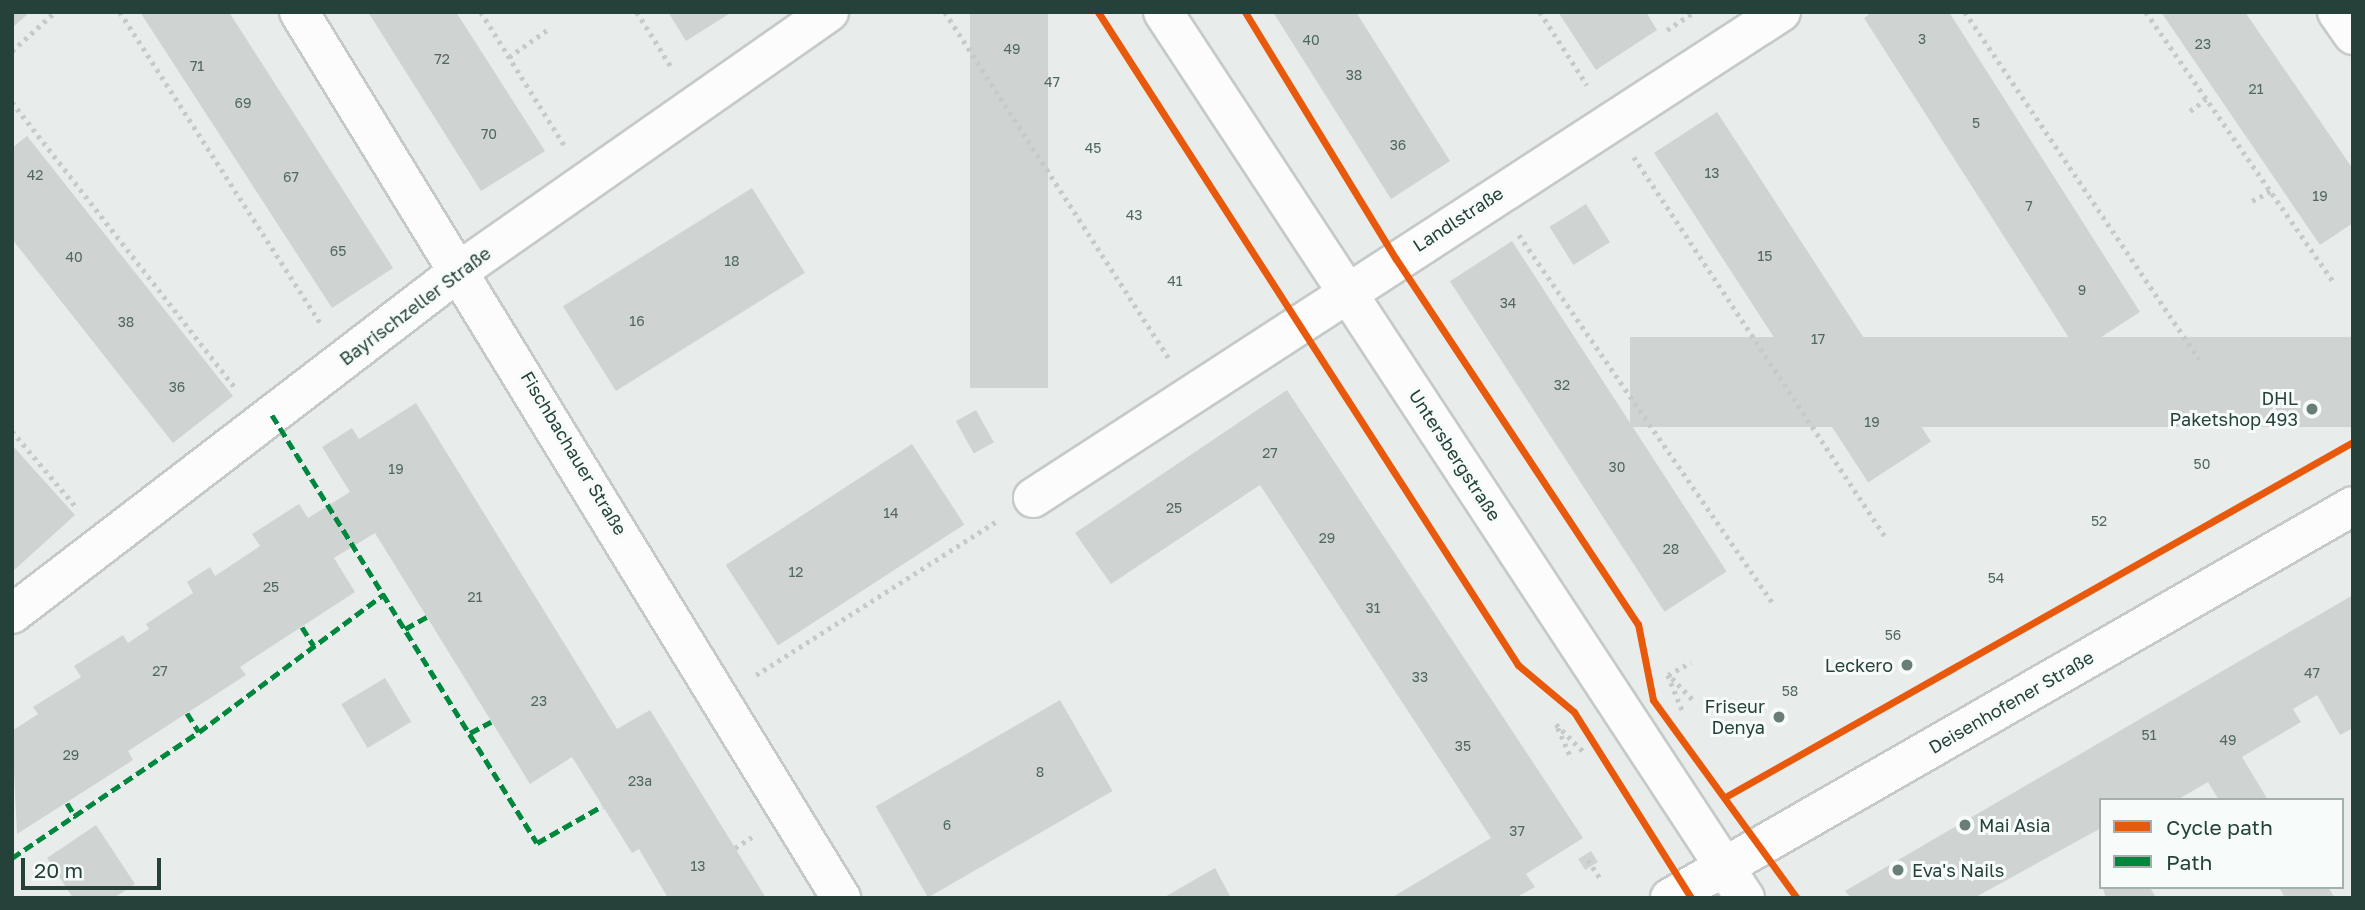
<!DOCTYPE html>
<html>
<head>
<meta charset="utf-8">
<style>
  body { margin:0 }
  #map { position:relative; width:2365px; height:910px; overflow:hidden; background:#e8edeb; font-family:"Golos Text",sans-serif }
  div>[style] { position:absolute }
  .building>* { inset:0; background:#cfd4d2; transform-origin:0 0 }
  .path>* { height:4.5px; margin-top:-2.25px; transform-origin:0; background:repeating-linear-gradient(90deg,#c3ccca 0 3.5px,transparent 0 8.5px) }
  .roads { filter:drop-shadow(2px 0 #c5cac8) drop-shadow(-2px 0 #c5cac8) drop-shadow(0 2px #c5cac8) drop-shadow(0 -2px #c5cac8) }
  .minor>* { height:38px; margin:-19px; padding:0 19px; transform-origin:19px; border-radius:19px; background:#fcfcfc }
  .quiet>* { height:5px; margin-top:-2.5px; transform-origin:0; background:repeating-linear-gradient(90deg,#00873e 0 10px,transparent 0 15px) }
  .cycleway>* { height:7px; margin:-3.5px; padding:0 3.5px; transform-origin:3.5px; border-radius:3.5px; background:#e8590c }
  .dots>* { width:19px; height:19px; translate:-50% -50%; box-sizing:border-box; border:4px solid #f7fbf9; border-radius:50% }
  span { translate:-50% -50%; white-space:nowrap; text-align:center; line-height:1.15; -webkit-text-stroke:6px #f7fbf9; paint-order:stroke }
  .number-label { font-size:14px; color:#506761 }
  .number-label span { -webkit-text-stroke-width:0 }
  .street-label { font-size:18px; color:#24423a }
  .poi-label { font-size:18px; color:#24423a }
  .right { translate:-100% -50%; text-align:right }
  .left { translate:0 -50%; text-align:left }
  .frame { position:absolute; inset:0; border:14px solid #24423a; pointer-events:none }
  .legend { position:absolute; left:2099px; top:798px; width:245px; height:91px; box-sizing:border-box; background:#f7fbf9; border:2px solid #a3b1ad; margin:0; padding:9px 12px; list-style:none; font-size:21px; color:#24423a }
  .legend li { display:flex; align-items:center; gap:14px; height:35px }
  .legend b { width:35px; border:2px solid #a3b1ad }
  .scale { position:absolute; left:21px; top:858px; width:140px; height:32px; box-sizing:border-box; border:4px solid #24423a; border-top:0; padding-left:9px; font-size:21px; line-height:24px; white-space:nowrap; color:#24423a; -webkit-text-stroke:5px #f7fbf9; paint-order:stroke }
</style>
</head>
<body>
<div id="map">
  <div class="building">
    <i style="clip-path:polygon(12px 12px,30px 12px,12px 28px)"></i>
    <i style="clip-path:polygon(140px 12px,229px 12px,393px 268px,332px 308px)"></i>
    <i style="clip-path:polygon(368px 12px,456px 12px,545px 151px,481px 191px)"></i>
    <i style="clip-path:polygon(668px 12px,732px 12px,686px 41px)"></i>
    <i style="left:970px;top:12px;width:78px;height:376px"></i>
    <i style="clip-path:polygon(1273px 12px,1356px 12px,1450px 161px,1391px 199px)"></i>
    <i style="clip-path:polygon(1558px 12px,1646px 12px,1657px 30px,1596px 70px)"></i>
    <i style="clip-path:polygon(1872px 12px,1949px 12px,2140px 312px,2078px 352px,1864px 18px)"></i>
    <i style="clip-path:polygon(2161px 12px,2245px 12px,2353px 169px,2353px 223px,2320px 245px)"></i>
    <i style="left:1717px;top:112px;width:393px;height:75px;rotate:57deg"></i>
    <i style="clip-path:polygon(27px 136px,233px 396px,173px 443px,12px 239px,12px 148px)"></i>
    <i style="left:752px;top:188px;width:100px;height:223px;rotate:58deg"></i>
    <i style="left:1586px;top:204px;width:45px;height:43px;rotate:58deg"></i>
    <i style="left:1512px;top:241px;width:394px;height:74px;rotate:57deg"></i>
    <i style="left:2353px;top:337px;width:90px;height:723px;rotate:90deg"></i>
    <i style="clip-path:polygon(1287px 390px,1583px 838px,1526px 874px,1535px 887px,1515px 898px,1391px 898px,1491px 838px,1260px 485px,1111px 584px,1075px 533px)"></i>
    <i style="clip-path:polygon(416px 403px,617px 729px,650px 710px,766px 898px,668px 898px,639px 849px,632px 853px,572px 757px,530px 784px,375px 533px,334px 558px,355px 592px,240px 667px,246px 675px,128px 751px,133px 760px,17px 834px,12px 731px,38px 714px,33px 707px,81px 677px,74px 666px,123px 635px,128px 643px,149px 629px,146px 624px,193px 593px,187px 582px,210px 567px,215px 576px,260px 546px,252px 534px,299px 504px,308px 518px,350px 492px,322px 447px,352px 428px,359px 439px)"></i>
    <i style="left:976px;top:410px;width:37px;height:23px;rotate:61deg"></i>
    <i style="left:912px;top:444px;width:96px;height:222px;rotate:57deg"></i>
    <i style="clip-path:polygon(12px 445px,75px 515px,12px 572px)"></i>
    <i style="clip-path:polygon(2353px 595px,2353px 728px,2340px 735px,2317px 695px,2293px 709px,2301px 722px,2242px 757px,2268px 800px,2219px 800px,2208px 782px,2177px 800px,2101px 800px,2101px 828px,1974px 898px,1851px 898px,1845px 891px)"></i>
    <i style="left:385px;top:678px;width:51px;height:51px;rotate:59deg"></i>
    <i style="left:1060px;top:700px;width:105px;height:213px;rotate:60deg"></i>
    <i style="clip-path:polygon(96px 825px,135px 884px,114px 898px,73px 898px,47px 858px)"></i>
    <i style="left:1591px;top:851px;width:13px;height:15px;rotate:58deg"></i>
    <i style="clip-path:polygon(1215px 868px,1231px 898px,1163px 898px)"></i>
    <i style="clip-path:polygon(2101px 883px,2150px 887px,2156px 898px,2106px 898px)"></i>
    <i style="clip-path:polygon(2279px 887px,2328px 887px,2335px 898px,2285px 898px)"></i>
  </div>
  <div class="path">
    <i style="left:120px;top:12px;width:371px;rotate:57.2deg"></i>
    <i style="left:481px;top:12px;width:157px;rotate:58deg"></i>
    <i style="left:637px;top:12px;width:66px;rotate:58deg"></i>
    <i style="left:945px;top:12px;width:412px;rotate:57.1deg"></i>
    <i style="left:1540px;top:12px;width:87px;rotate:57.2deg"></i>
    <i style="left:1965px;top:12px;width:419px;rotate:56deg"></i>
    <i style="left:2146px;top:12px;width:329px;rotate:55.2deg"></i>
    <i style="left:1667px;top:30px;width:32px;rotate:-34deg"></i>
    <i style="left:12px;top:51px;width:58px;rotate:-42.2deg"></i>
    <i style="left:509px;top:57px;width:47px;rotate:-35.4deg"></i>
    <i style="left:12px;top:102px;width:364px;rotate:52deg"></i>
    <i style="left:2190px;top:111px;width:20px;rotate:-37deg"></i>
    <i style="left:1634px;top:157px;width:457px;rotate:56.5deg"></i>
    <i style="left:2252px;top:201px;width:21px;rotate:-28deg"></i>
    <i style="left:1519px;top:235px;width:447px;rotate:55.4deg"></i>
    <i style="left:12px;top:431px;width:102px;rotate:49.8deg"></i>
    <i style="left:756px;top:675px;width:286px;rotate:-32.6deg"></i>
    <i style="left:1668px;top:675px;width:38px;rotate:68deg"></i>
    <i style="left:1668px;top:675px;width:26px;rotate:-29deg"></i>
    <i style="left:1672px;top:678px;width:32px;rotate:46deg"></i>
    <i style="left:1556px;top:724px;width:40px;rotate:45deg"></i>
    <i style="left:1558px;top:728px;width:34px;rotate:66deg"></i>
    <i style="left:735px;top:848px;width:20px;rotate:-33deg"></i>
    <i style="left:1588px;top:860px;width:22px;rotate:56deg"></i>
  </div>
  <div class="roads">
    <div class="minor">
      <i style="left:299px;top:12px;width:1039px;rotate:58.54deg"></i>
      <i style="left:1163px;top:12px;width:1060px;rotate:56.7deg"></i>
      <i style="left:2337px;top:12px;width:28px;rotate:55deg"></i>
      <i style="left:1033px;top:498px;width:892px;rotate:-33.01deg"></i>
      <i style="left:12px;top:614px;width:567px;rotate:-37.48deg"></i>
      <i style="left:462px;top:269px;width:448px;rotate:-35deg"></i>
      <i style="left:1670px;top:898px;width:787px;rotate:-29.85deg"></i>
    </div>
  </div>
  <div class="quiet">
    <i style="left:272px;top:415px;width:503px;rotate:58.24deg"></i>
    <i style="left:537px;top:843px;width:75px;rotate:-29.6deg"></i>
    <i style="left:302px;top:627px;width:22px;rotate:58deg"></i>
    <i style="left:405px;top:629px;width:25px;rotate:-29deg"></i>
    <i style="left:187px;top:713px;width:22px;rotate:58deg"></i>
    <i style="left:470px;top:733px;width:24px;rotate:-28deg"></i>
    <i style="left:67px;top:803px;width:17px;rotate:59deg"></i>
    <i style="left:12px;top:858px;width:225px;rotate:-34deg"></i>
    <i style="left:199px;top:732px;width:231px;rotate:-36.7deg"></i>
  </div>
  <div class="cycleway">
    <i style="left:1098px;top:12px;width:776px;rotate:57.25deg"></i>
    <i style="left:1518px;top:665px;width:73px;rotate:40deg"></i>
    <i style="left:1574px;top:712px;width:220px;rotate:57.8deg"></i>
    <i style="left:1245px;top:12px;width:289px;rotate:58.6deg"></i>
    <i style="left:1396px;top:259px;width:438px;rotate:56.5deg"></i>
    <i style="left:1638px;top:624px;width:77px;rotate:78.8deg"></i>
    <i style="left:1653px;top:700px;width:245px;rotate:54deg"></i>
    <i style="left:1727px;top:796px;width:719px;rotate:-29.49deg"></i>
  </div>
  <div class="dots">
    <i style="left:2312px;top:409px;background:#697e78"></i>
    <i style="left:1907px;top:665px;background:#697e78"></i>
    <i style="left:1779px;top:717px;background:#697e78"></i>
    <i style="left:1965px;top:825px;background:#697e78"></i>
    <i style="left:1898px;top:870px;background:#697e78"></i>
  </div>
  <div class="number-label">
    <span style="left:1922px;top:39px">3</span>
    <span style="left:1311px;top:40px">40</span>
    <span style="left:2203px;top:44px">23</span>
    <span style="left:1012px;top:49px">49</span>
    <span style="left:442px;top:59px">72</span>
    <span style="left:197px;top:66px">71</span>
    <span style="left:1354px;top:75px">38</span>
    <span style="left:1052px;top:82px">47</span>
    <span style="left:2256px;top:89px">21</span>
    <span style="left:243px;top:103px">69</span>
    <span style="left:1976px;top:123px">5</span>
    <span style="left:489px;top:134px">70</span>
    <span style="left:1398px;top:145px">36</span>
    <span style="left:1093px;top:148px">45</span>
    <span style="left:1712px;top:173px">13</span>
    <span style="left:35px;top:175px">42</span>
    <span style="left:291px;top:177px">67</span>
    <span style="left:2320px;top:196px">19</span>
    <span style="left:2029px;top:206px">7</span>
    <span style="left:1134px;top:215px">43</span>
    <span style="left:338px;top:251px">65</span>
    <span style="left:1765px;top:256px">15</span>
    <span style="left:74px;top:257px">40</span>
    <span style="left:732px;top:261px">18</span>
    <span style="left:1175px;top:281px">41</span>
    <span style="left:2082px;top:290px">9</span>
    <span style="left:1508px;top:303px">34</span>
    <span style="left:637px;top:321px">16</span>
    <span style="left:126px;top:322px">38</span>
    <span style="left:1818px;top:339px">17</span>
    <span style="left:1562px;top:385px">32</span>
    <span style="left:177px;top:387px">36</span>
    <span style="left:1872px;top:422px">19</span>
    <span style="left:1270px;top:453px">27</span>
    <span style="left:2202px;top:464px">50</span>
    <span style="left:1617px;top:467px">30</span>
    <span style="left:396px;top:469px">19</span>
    <span style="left:1174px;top:508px">25</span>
    <span style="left:891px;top:513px">14</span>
    <span style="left:2099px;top:521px">52</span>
    <span style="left:1327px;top:538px">29</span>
    <span style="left:1671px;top:549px">28</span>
    <span style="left:796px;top:572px">12</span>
    <span style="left:1996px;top:578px">54</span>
    <span style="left:271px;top:587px">25</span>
    <span style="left:475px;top:597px">21</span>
    <span style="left:1373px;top:608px">31</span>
    <span style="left:1893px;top:635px">56</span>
    <span style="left:160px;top:671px">27</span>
    <span style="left:2312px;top:673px">47</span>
    <span style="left:1420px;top:677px">33</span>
    <span style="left:1790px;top:691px">58</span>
    <span style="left:539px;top:701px">23</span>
    <span style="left:2149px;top:735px">51</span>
    <span style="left:2228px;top:740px">49</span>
    <span style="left:1463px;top:746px">35</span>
    <span style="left:71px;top:755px">29</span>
    <span style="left:1040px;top:772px">8</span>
    <span style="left:640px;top:781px">23a</span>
    <span style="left:947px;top:825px">6</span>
    <span style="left:1517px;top:831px">37</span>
    <span style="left:698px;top:866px">13</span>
  </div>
  <div class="street-label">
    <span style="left:1458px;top:219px;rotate:-33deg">Landlstraße</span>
    <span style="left:415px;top:306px;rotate:-37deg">Bayrischzeller Straße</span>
    <span style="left:574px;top:453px;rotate:59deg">Fischbachauer Straße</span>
    <span style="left:1455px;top:455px;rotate:57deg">Untersbergstraße</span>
    <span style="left:2011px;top:702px;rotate:-30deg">Deisenhofener Straße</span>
  </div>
  <div class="poi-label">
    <span class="right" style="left:2298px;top:409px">DHL<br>Paketshop 493</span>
    <span class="right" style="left:1893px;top:665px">Leckero</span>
    <span class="right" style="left:1765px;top:717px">Friseur<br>Denya</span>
    <span class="left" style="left:1979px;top:825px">Mai Asia</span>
    <span class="left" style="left:1912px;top:870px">Eva's Nails</span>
  </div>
  <div class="frame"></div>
  <ul class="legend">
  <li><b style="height:9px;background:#e8590c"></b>Cycle path</li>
  <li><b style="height:9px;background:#00873e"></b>Path</li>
  </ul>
  <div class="scale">20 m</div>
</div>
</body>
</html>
